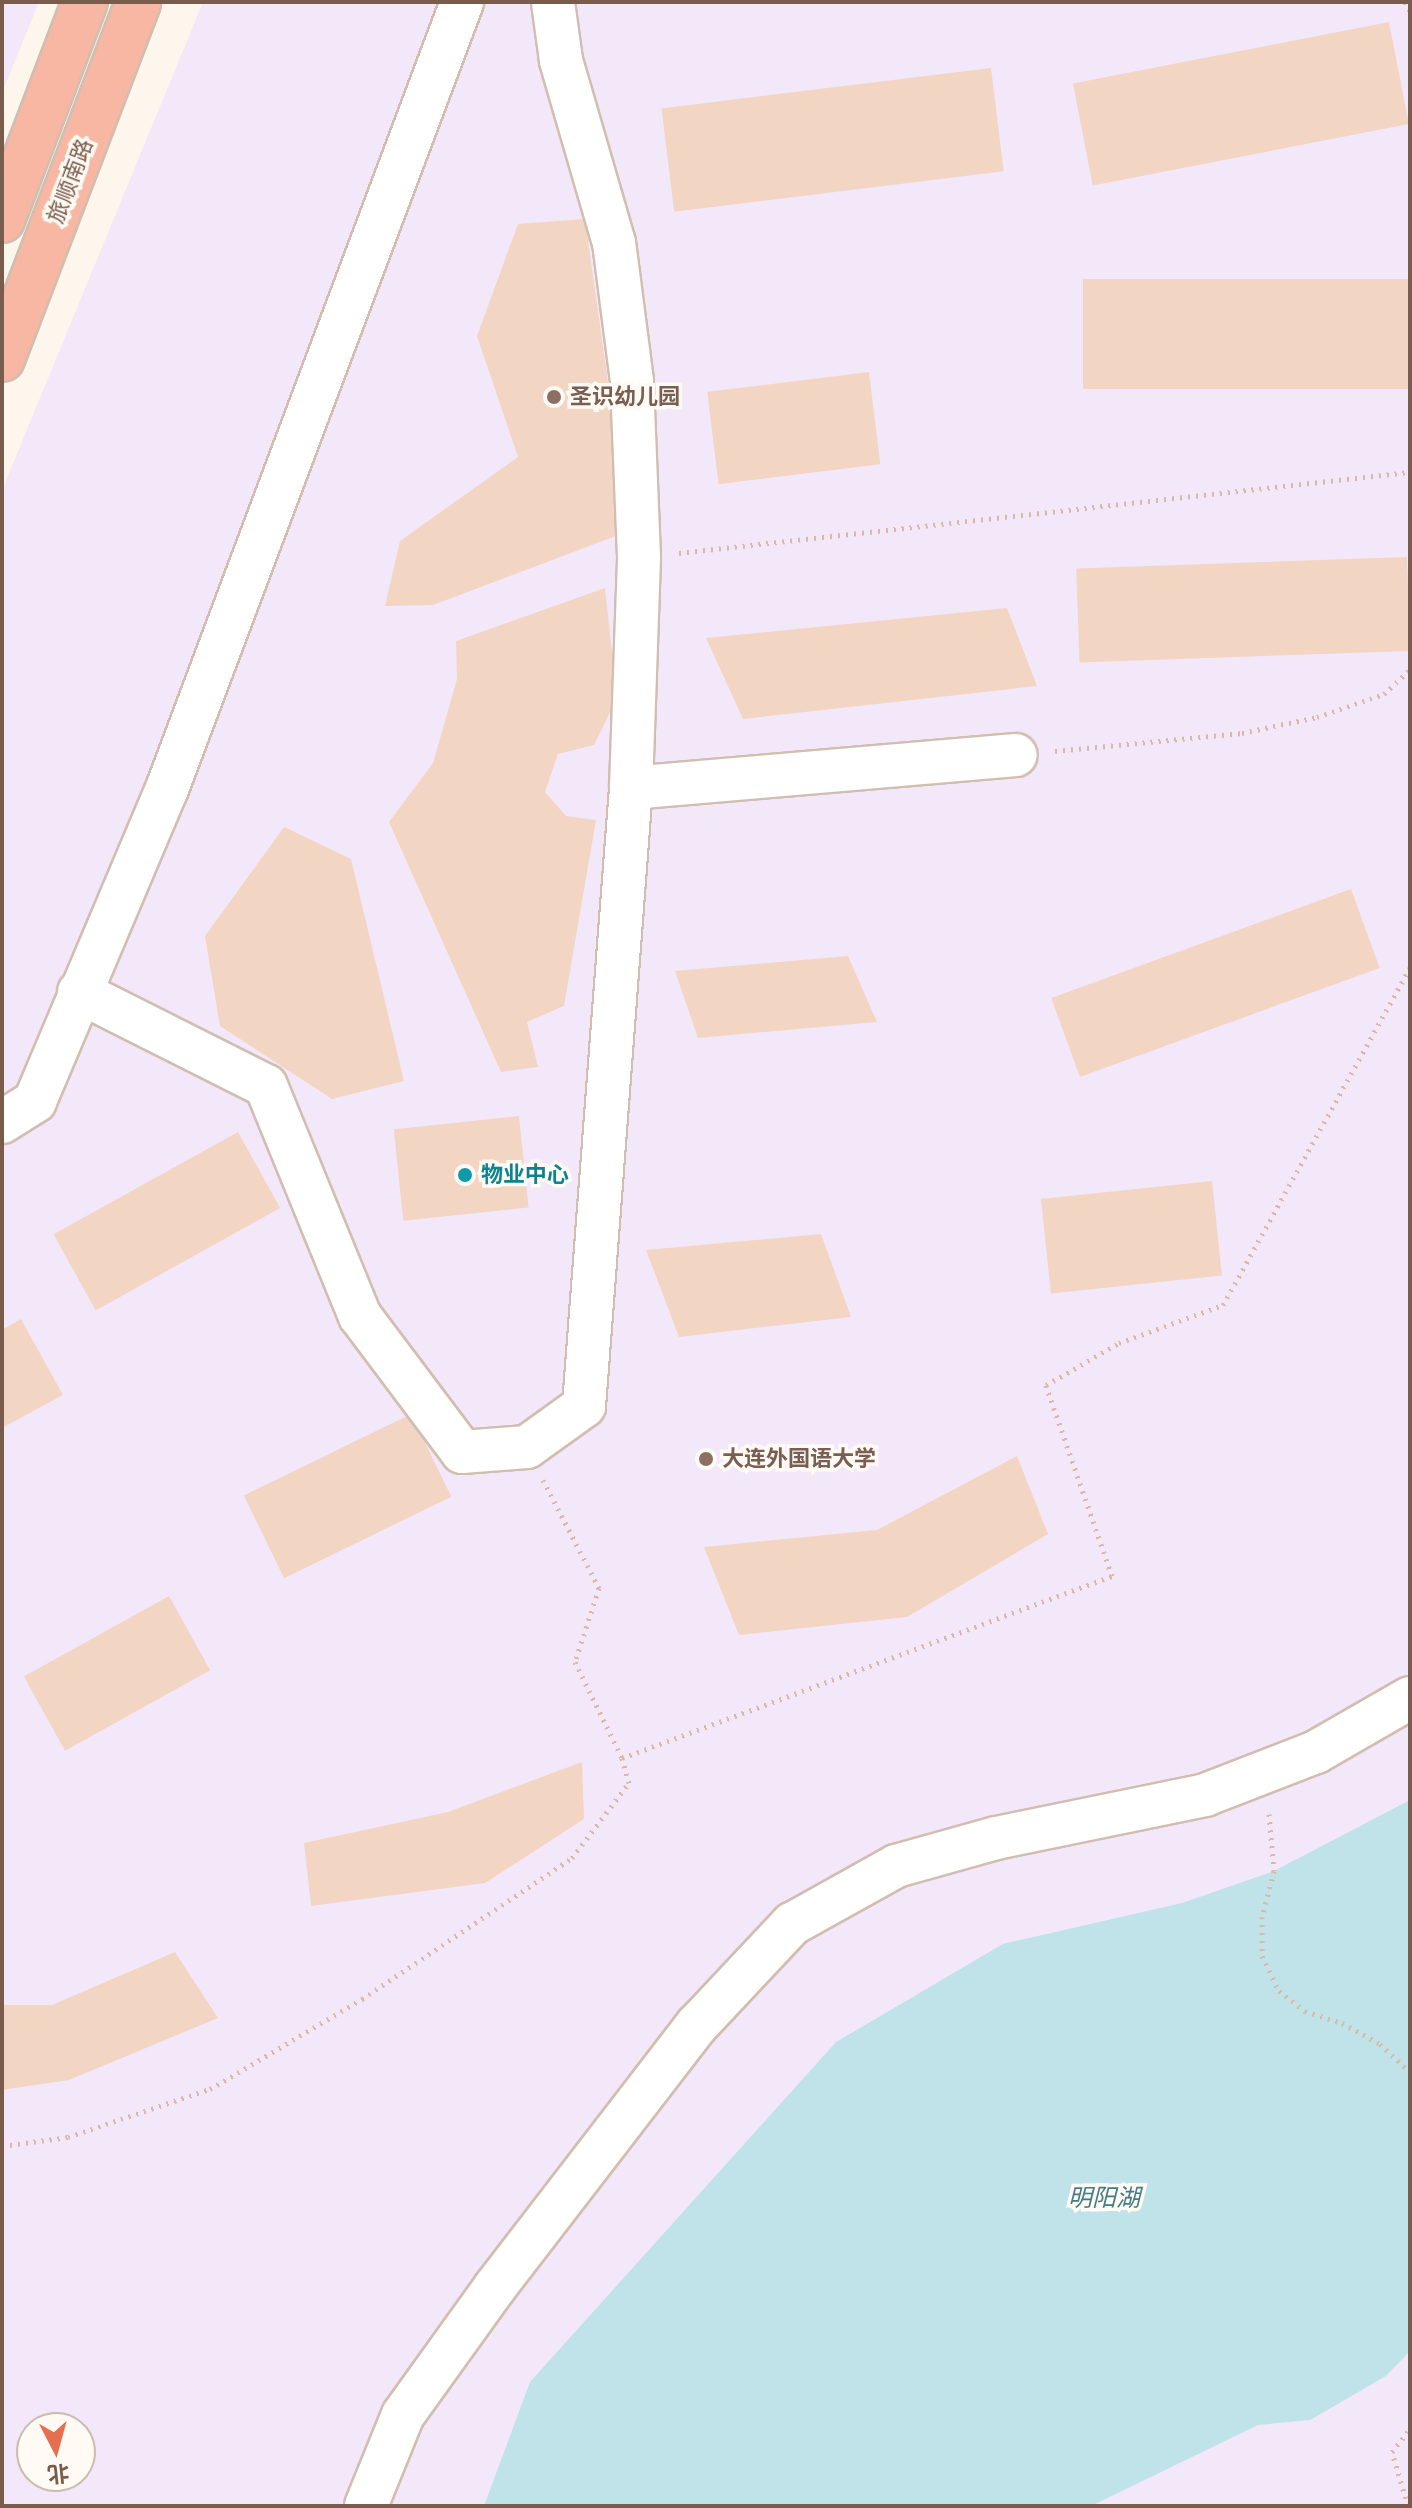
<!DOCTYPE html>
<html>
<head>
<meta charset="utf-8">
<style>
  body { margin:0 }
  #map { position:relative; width:1412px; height:2508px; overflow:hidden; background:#fdf6ec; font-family:"Asap Condensed","Noto Sans SC",sans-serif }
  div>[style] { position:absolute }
  .education>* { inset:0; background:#f3e8fa }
  .water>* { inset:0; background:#bfe3e8 }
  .building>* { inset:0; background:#f3d5c3; transform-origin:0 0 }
  .path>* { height:5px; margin-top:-2.5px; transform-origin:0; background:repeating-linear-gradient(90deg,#d9b8a5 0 2px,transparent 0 8px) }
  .roads { filter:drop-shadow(2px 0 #d1beb0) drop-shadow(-2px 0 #d1beb0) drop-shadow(0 2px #d1beb0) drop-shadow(0 -2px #d1beb0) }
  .minor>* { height:42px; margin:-21px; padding:0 21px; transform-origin:21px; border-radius:21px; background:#fff }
  .highway>* { height:44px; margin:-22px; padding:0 22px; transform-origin:22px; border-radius:22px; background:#f7b7a3 }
  .dots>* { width:22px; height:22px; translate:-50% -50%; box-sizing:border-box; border:4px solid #fffaf3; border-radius:50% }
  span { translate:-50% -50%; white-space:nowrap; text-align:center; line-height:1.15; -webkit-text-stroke:7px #fffaf3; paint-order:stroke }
  .street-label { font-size:22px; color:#7a5c4d }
  .education-label { font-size:22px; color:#785e54; font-weight:700 }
  .left { translate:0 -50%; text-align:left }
  .culture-label { font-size:22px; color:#0d838f; font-weight:700 }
  .water-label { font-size:24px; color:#437c86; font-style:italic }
  .frame { position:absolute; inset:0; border:4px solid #7a5c4d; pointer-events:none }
  .north { position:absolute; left:16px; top:2412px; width:80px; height:80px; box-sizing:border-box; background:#fffaf3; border:2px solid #cabbb1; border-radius:50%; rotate:174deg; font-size:22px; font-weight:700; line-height:32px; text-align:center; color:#7a5c4d }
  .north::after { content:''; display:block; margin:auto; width:28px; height:36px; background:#e76f51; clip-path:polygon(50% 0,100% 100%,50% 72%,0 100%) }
</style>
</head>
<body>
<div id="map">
  <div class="education">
    <i style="clip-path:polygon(2px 2px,39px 2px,2px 93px)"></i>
    <i style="clip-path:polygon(evenodd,203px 2px,1410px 2px,1410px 2506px,2px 2506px,2px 490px,203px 2px,32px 2428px,80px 2428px,80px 2476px,32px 2476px,32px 2428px)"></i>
  </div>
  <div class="water">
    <i style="clip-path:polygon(1410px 1800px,1410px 2351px,1386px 2376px,1310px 2420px,1258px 2425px,1091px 2506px,484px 2506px,530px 2382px,836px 2042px,1003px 1944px,1182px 1903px,1274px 1871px)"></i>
  </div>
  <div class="building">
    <i style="left:1389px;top:22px;width:104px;height:322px;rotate:79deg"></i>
    <i style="left:991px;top:68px;width:104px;height:332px;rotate:83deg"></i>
    <i style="clip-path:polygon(585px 219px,629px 531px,433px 605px,385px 606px,400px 541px,518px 457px,477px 336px,518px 224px)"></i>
    <i style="left:1410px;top:279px;width:110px;height:327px;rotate:90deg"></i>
    <i style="left:869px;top:372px;width:93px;height:163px;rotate:83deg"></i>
    <i style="left:1407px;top:557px;width:94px;height:331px;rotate:88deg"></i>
    <i style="clip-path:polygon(605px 588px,617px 698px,594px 745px,558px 754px,545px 792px,566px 816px,596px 820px,564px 1006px,527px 1022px,538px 1067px,501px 1072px,389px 822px,433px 763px,457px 679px,456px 641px)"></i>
    <i style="clip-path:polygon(1007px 608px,1037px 686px,743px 719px,706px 638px)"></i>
    <i style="clip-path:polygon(284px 827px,351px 859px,404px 1081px,332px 1099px,220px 1026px,205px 936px)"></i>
    <i style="left:1351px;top:889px;width:84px;height:319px;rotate:70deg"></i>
    <i style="clip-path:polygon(848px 956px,877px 1022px,698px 1038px,675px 971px)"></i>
    <i style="left:519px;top:1116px;width:92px;height:126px;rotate:84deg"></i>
    <i style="left:238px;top:1132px;width:87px;height:211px;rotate:61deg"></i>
    <i style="left:1212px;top:1181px;width:95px;height:172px;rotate:84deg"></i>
    <i style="clip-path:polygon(821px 1234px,851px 1317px,679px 1337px,646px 1250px)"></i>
    <i style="clip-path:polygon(21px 1319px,63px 1395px,2px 1428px,2px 1330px)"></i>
    <i style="left:411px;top:1414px;width:92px;height:186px;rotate:64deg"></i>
    <i style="clip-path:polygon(1017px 1456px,1048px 1534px,907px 1617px,739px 1635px,704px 1547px,877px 1530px)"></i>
    <i style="left:169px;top:1596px;width:85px;height:166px;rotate:61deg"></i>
    <i style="clip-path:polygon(582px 1762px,584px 1819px,485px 1883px,311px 1906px,304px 1843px,448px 1812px)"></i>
    <i style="clip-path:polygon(175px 1952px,218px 2018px,69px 2080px,2px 2090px,2px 2005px,52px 2005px)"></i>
  </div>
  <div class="path">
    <i style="left:1405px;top:2px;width:10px;rotate:61deg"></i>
    <i style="left:679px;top:553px;width:735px;rotate:-6.32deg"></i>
    <i style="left:1055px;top:751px;width:188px;rotate:-5.5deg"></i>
    <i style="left:1242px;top:733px;width:77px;rotate:-12deg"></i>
    <i style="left:1317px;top:717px;width:71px;rotate:-18.9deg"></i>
    <i style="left:1384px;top:694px;width:35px;rotate:-43deg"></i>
    <i style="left:543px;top:1480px;width:122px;rotate:62.6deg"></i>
    <i style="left:599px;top:1588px;width:78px;rotate:108deg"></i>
    <i style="left:575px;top:1662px;width:107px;rotate:63.9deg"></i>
    <i style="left:1269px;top:1814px;width:57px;rotate:85deg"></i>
    <i style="left:1274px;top:1871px;width:48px;rotate:104.6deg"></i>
    <i style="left:1262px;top:1917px;width:39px;rotate:90deg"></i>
    <i style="left:1262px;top:1956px;width:39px;rotate:64deg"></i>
    <i style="left:1279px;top:1991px;width:33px;rotate:38deg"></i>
    <i style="left:1305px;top:2011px;width:39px;rotate:18deg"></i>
    <i style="left:1342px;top:2023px;width:43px;rotate:28.9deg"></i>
    <i style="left:1380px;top:2044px;width:41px;rotate:43deg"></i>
    <i style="left:2px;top:2146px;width:67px;rotate:-7.8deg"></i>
    <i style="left:68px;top:2137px;width:150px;rotate:-18.7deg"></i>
    <i style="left:210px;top:2089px;width:177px;rotate:-30.6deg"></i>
    <i style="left:362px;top:1999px;width:253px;rotate:-33.9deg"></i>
    <i style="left:572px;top:1858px;width:94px;rotate:-52.8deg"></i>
    <i style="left:629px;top:1783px;width:26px;rotate:-106deg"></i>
    <i style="left:622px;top:1758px;width:523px;rotate:-20.38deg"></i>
    <i style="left:1112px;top:1576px;width:202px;rotate:-109.1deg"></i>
    <i style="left:1046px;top:1385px;width:84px;rotate:-29.9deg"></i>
    <i style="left:1119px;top:1343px;width:111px;rotate:-20.1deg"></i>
    <i style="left:1223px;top:1305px;width:386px;rotate:-61deg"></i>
    <i style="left:1408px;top:2506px;width:56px;rotate:-106.5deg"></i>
    <i style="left:1392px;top:2452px;width:29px;rotate:-52deg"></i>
  </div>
  <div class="roads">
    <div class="minor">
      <i style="left:631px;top:788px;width:386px;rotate:-4.9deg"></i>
      <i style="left:79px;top:992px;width:209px;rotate:26.7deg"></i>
      <i style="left:266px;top:1086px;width:248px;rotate:67.8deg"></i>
      <i style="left:360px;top:1316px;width:170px;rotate:53.1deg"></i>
      <i style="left:462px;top:1452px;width:65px;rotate:-4.4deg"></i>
      <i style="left:527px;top:1447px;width:70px;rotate:-35.7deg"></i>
      <i style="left:584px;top:1406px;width:620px;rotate:-85.65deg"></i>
      <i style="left:631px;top:788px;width:231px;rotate:-88deg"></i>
      <i style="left:639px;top:557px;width:176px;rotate:-92.3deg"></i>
      <i style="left:632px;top:381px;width:139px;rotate:-97.4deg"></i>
      <i style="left:614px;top:243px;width:191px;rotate:-106.2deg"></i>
      <i style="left:561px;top:60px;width:59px;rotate:-97.9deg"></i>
      <i style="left:2px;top:1122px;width:39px;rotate:-32deg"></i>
      <i style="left:35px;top:1101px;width:339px;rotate:-67.1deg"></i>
      <i style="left:167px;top:789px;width:840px;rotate:-69.45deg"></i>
      <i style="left:366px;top:2506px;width:98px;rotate:-67.9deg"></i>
      <i style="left:403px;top:2415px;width:158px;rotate:-54.3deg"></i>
      <i style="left:495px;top:2287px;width:331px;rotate:-52.4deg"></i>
      <i style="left:697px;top:2025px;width:139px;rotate:-46.8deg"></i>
      <i style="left:792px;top:1924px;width:119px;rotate:-29.1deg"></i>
      <i style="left:896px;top:1866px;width:104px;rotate:-15.6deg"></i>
      <i style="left:996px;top:1838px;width:213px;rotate:-11.6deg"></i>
      <i style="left:1205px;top:1795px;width:119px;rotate:-21.2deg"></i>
      <i style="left:1316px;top:1752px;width:108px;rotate:-29.9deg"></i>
    </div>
    <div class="highway">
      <i style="left:2px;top:220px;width:233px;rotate:-69.2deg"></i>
      <i style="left:2px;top:359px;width:382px;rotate:-69.1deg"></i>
    </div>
  </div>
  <div class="dots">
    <i style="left:554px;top:397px;background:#8d6e63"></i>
    <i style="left:465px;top:1175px;background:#0f9aa8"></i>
    <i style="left:706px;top:1459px;background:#8d6e63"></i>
  </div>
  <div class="street-label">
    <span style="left:70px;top:181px;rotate:-69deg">旅顺南路</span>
  </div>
  <div class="education-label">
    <span class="left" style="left:570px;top:397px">圣识幼儿园</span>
    <span class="left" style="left:722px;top:1459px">大连外国语大学</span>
  </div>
  <div class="culture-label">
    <span class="left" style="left:481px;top:1175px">物业中心</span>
  </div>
  <div class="water-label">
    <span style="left:1104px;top:2198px">明阳湖</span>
  </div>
  <div class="frame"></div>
  <div class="north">北</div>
</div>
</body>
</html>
